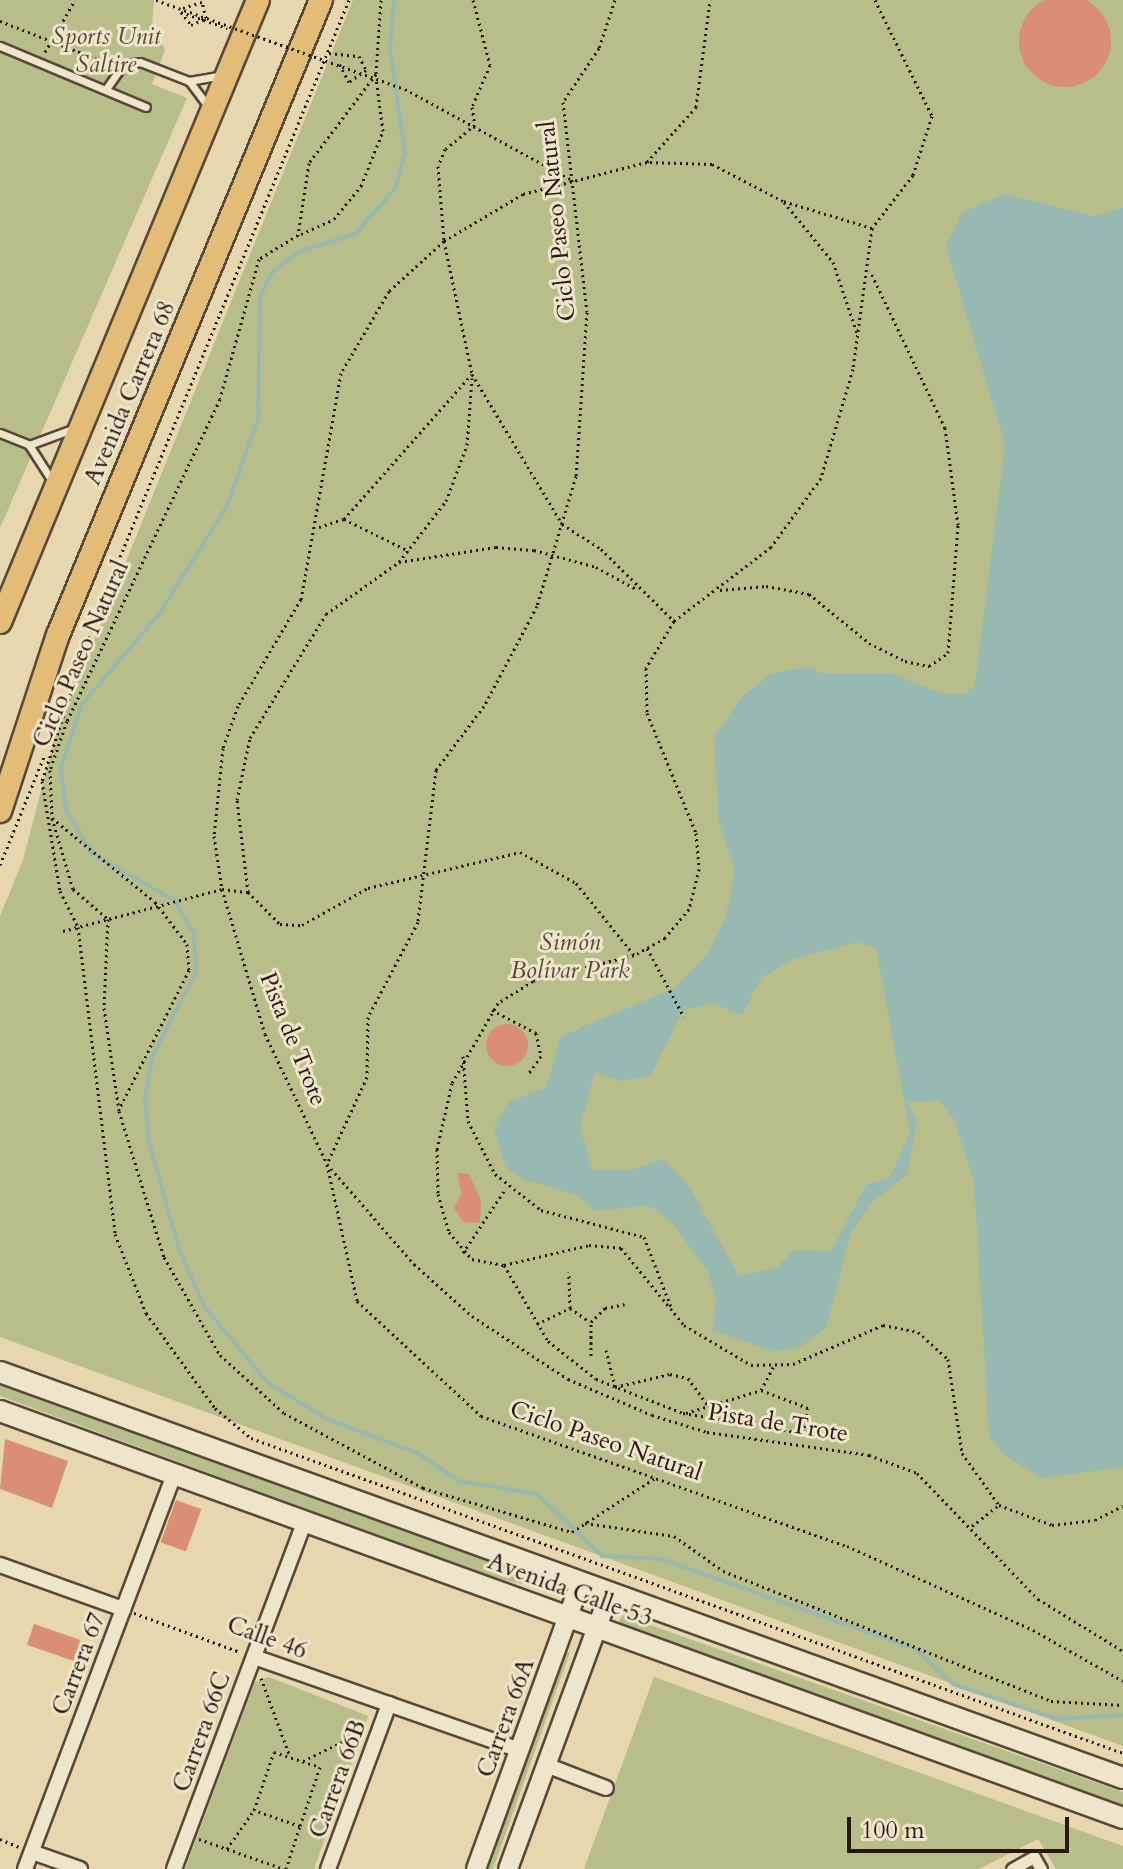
<!DOCTYPE html>
<html>
<head>
<meta charset="utf-8">
<style>
  body { margin:0 }
  #map { position:relative; width:1123px; height:1869px; overflow:hidden; background:#e6d7ae; font-family:Cardo,serif }
  div>[style] { position:absolute }
  .green>* { inset:0; background:#b7be89 }
  .water>* { inset:0; background:#98b8b2 }
  .stream>* { height:4px; margin:-2px; padding:0 2px; transform-origin:2px; border-radius:2px; background:#98b8b2 }
  .building>* { inset:0; background:#da8e74; transform-origin:0 0 }
  .round { border-radius:50% }
  .path>* { height:3px; margin-top:-1.5px; transform-origin:0; background:repeating-linear-gradient(90deg,#281812 0 2px,transparent 0 6px) }
  .roads { filter:drop-shadow(2px 0 #584839) drop-shadow(-2px 0 #584839) drop-shadow(0 2px #584839) drop-shadow(0 -2px #584839) }
  .service>* { height:7px; margin:-3.5px; padding:0 3.5px; transform-origin:3.5px; border-radius:3.5px; background:#efe5ca }
  .pedestrian>* { height:11px; margin:-5.5px; padding:0 5.5px; transform-origin:5.5px; border-radius:5.5px; background:#efe5ca }
  .minor>* { height:14px; margin:-7px; padding:0 7px; transform-origin:7px; border-radius:7px; background:#efe5ca }
  .tertiary>* { height:18px; margin:-9px; padding:0 9px; transform-origin:9px; border-radius:9px; background:#efe5ca }
  .secondary>* { height:20px; margin:-10px; padding:0 10px; transform-origin:10px; border-radius:10px; background:#efe5ca }
  .primary>* { height:22px; margin:-11px; padding:0 11px; transform-origin:11px; border-radius:11px; background:#e3bc77 }
  .path-bridge>* { height:3px; margin-top:-1.5px; transform-origin:0; background:repeating-linear-gradient(90deg,#281812 0 2px,transparent 0 6px) }
  span { translate:-50% -50%; white-space:nowrap; text-align:center; line-height:1.15; -webkit-text-stroke:6px #efe5ca; paint-order:stroke }
  .park-label { font-size:24px; color:#534a36; font-style:italic }
  .street-label { font-size:24px; color:#281812 }
  .scale { position:absolute; left:847px; top:1817px; width:222px; height:36px; box-sizing:border-box; border:4px solid #281812; border-top:0; padding-left:10px; font-size:24px; line-height:28px; white-space:nowrap; color:#281812; -webkit-text-stroke:6px #efe5ca; paint-order:stroke }
</style>
</head>
<body>
<div id="map">
  <div class="green">
    <i style="clip-path:polygon(0 0,154px 0,152px 25px,165px 50px,152px 84px,187px 98px,0 528px)"></i>
    <i style="clip-path:polygon(353px 0,1123px 0,1123px 1746px,0 1337px,0 916px,23px 860px,55px 737px)"></i>
    <i style="clip-path:polygon(0 1383px,556px 1585px,555px 1591px,495px 1578px,0 1396px)"></i>
    <i style="clip-path:polygon(622px 1615px,1123px 1792px,1123px 1806px,618px 1624px)"></i>
    <i style="clip-path:polygon(570px 1652px,493px 1869px,487px 1869px,566px 1653px)"></i>
    <i style="clip-path:polygon(269px 1677px,368px 1716px,314px 1869px,185px 1869px,255px 1682px)"></i>
    <i style="clip-path:polygon(654px 1677px,1123px 1846px,1123px 1869px,1056px 1869px,1038px 1839px,979px 1869px,584px 1869px)"></i>
  </div>
  <div class="water">
    <i style="clip-path:polygon(evenodd,1004px 194px,1095px 216px,1123px 208px,1123px 1467px,1042px 1478px,1000px 1452px,989px 1435px,974px 1181px,954px 1119px,939px 1101px,907px 1102px,917px 1121px,907px 1175px,872px 1202px,851px 1232px,826px 1328px,802px 1346px,775px 1352px,712px 1330px,716px 1301px,708px 1272px,670px 1220px,647px 1205px,595px 1211px,577px 1195px,525px 1180px,506px 1168px,494px 1129px,508px 1102px,546px 1088px,561px 1036px,675px 988px,708px 953px,725px 919px,735px 871px,719px 823px,714px 737px,742px 697px,770px 674px,812px 666px,820px 673px,889px 673px,941px 693px,965px 694px,975px 685px,1005px 445px,946px 246px,962px 212px,1004px 194px,857px 942px,876px 948px,910px 1133px,889px 1179px,867px 1184px,831px 1251px,794px 1250px,776px 1268px,739px 1276px,689px 1186px,663px 1159px,631px 1170px,593px 1170px,580px 1127px,595px 1072px,619px 1081px,650px 1076px,683px 1011px,712px 1003px,742px 1015px,761px 978px,796px 958px,857px 942px)"></i>
  </div>
  <div class="stream">
    <i style="left:394px;top:0;width:48px;rotate:94.8deg"></i>
    <i style="left:390px;top:48px;width:107px;rotate:81.9deg"></i>
    <i style="left:405px;top:154px;width:36px;rotate:106deg"></i>
    <i style="left:395px;top:189px;width:60px;rotate:131.6deg"></i>
    <i style="left:355px;top:234px;width:60px;rotate:162.5deg"></i>
    <i style="left:298px;top:252px;width:33px;rotate:142deg"></i>
    <i style="left:272px;top:272px;width:28px;rotate:116deg"></i>
    <i style="left:260px;top:297px;width:122px;rotate:90.9deg"></i>
    <i style="left:258px;top:419px;width:92px;rotate:109.6deg"></i>
    <i style="left:227px;top:506px;width:128px;rotate:122.2deg"></i>
    <i style="left:159px;top:614px;width:118px;rotate:130.5deg"></i>
    <i style="left:82px;top:704px;width:67px;rotate:108.2deg"></i>
    <i style="left:61px;top:768px;width:42px;rotate:83.2deg"></i>
    <i style="left:66px;top:810px;width:51px;rotate:59.4deg"></i>
    <i style="left:92px;top:854px;width:94px;rotate:29.3deg"></i>
    <i style="left:174px;top:900px;width:39px;rotate:59deg"></i>
    <i style="left:194px;top:933px;width:39px;rotate:87deg"></i>
    <i style="left:196px;top:972px;width:96px;rotate:117.4deg"></i>
    <i style="left:152px;top:1057px;width:44px;rotate:99.2deg"></i>
    <i style="left:145px;top:1100px;width:38px;rotate:85deg"></i>
    <i style="left:148px;top:1138px;width:115px;rotate:74.4deg"></i>
    <i style="left:179px;top:1249px;width:62px;rotate:66.3deg"></i>
    <i style="left:204px;top:1306px;width:99px;rotate:50.3deg"></i>
    <i style="left:267px;top:1382px;width:68px;rotate:31.8deg"></i>
    <i style="left:325px;top:1418px;width:98px;rotate:20.8deg"></i>
    <i style="left:417px;top:1453px;width:50px;rotate:34.3deg"></i>
    <i style="left:458px;top:1481px;width:80px;rotate:9.3deg"></i>
    <i style="left:537px;top:1494px;width:90px;rotate:43.6deg"></i>
    <i style="left:602px;top:1556px;width:59px;rotate:2.9deg"></i>
    <i style="left:661px;top:1559px;width:269px;rotate:19.5deg"></i>
    <i style="left:915px;top:1649px;width:52px;rotate:42.6deg"></i>
    <i style="left:953px;top:1684px;width:110px;rotate:18.6deg"></i>
    <i style="left:1057px;top:1719px;width:66px;rotate:-3.5deg"></i>
  </div>
  <div class="building">
    <i class="round" style="left:1019px;top:-5px;width:92px;height:92px"></i>
    <i class="round" style="left:486px;top:1024px;width:42px;height:42px"></i>
    <i style="clip-path:polygon(457px 1173px,469px 1174px,481px 1201px,480px 1223px,464px 1222px,454px 1208px,462px 1193px)"></i>
    <i style="clip-path:polygon(5px 1439px,68px 1461px,52px 1508px,0 1489px)"></i>
    <i style="left:176px;top:1500px;width:27px;height:45px;rotate:20deg"></i>
    <i style="left:34px;top:1624px;width:49px;height:22px;rotate:19deg"></i>
  </div>
  <div class="path">
    <i style="left:349px;top:0;width:663px;rotate:112.35deg"></i>
    <i style="left:97px;top:613px;width:177px;rotate:108.1deg"></i>
    <i style="left:42px;top:781px;width:111px;rotate:80.7deg"></i>
    <i style="left:60px;top:891px;width:40px;rotate:63.4deg"></i>
    <i style="left:78px;top:927px;width:309px;rotate:83.1deg"></i>
    <i style="left:115px;top:1234px;width:85px;rotate:68.6deg"></i>
    <i style="left:146px;top:1313px;width:117px;rotate:54deg"></i>
    <i style="left:215px;top:1408px;width:47px;rotate:39.8deg"></i>
    <i style="left:251px;top:1438px;width:927px;rotate:19.86deg"></i>
    <i style="left:381px;top:0;width:74px;rotate:93.9deg"></i>
    <i style="left:376px;top:74px;width:111px;rotate:127deg"></i>
    <i style="left:309px;top:163px;width:73px;rotate:98.7deg"></i>
    <i style="left:298px;top:235px;width:46px;rotate:148.4deg"></i>
    <i style="left:259px;top:259px;width:145px;rotate:105.6deg"></i>
    <i style="left:220px;top:399px;width:357px;rotate:115.4deg"></i>
    <i style="left:67px;top:721px;width:52px;rotate:109.1deg"></i>
    <i style="left:50px;top:770px;width:48px;rotate:87.6deg"></i>
    <i style="left:52px;top:818px;width:74px;rotate:73.5deg"></i>
    <i style="left:73px;top:889px;width:46px;rotate:40.6deg"></i>
    <i style="left:108px;top:919px;width:89px;rotate:92.6deg"></i>
    <i style="left:104px;top:1008px;width:104px;rotate:81.7deg"></i>
    <i style="left:119px;top:1111px;width:153px;rotate:72.9deg"></i>
    <i style="left:164px;top:1257px;width:113px;rotate:60.3deg"></i>
    <i style="left:220px;top:1355px;width:86px;rotate:42.2deg"></i>
    <i style="left:284px;top:1413px;width:158px;rotate:28.3deg"></i>
    <i style="left:423px;top:1488px;width:155px;rotate:16.5deg"></i>
    <i style="left:572px;top:1532px;width:99px;rotate:-33deg"></i>
    <i style="left:473px;top:0;width:67px;rotate:75.3deg"></i>
    <i style="left:490px;top:65px;width:46px;rotate:113.2deg"></i>
    <i style="left:472px;top:107px;width:18px;rotate:81deg"></i>
    <i style="left:475px;top:125px;width:38px;rotate:141deg"></i>
    <i style="left:445px;top:149px;width:18px;rotate:112deg"></i>
    <i style="left:438px;top:166px;width:75px;rotate:85.4deg"></i>
    <i style="left:444px;top:241px;width:136px;rotate:78.1deg"></i>
    <i style="left:472px;top:374px;width:175px;rotate:59deg"></i>
    <i style="left:562px;top:524px;width:46px;rotate:32.7deg"></i>
    <i style="left:601px;top:549px;width:103px;rotate:44.6deg"></i>
    <i style="left:615px;top:0;width:51px;rotate:108.4deg"></i>
    <i style="left:599px;top:48px;width:65px;rotate:123.7deg"></i>
    <i style="left:563px;top:102px;width:211px;rotate:83.5deg"></i>
    <i style="left:587px;top:312px;width:164px;rotate:93.8deg"></i>
    <i style="left:576px;top:476px;width:136px;rotate:106.7deg"></i>
    <i style="left:537px;top:606px;width:113px;rotate:117.9deg"></i>
    <i style="left:484px;top:706px;width:80px;rotate:126.9deg"></i>
    <i style="left:436px;top:770px;width:153px;rotate:96.8deg"></i>
    <i style="left:418px;top:922px;width:107px;rotate:117.8deg"></i>
    <i style="left:368px;top:1017px;width:60px;rotate:91deg"></i>
    <i style="left:367px;top:1077px;width:96px;rotate:114.7deg"></i>
    <i style="left:327px;top:1164px;width:140px;rotate:77.6deg"></i>
    <i style="left:357px;top:1301px;width:169px;rotate:42.8deg"></i>
    <i style="left:481px;top:1416px;width:388px;rotate:19.6deg"></i>
    <i style="left:847px;top:1546px;width:204px;rotate:24.3deg"></i>
    <i style="left:1033px;top:1630px;width:103px;rotate:29.5deg"></i>
    <i style="left:875px;top:0;width:129px;rotate:63.8deg"></i>
    <i style="left:932px;top:116px;width:62px;rotate:107.9deg"></i>
    <i style="left:913px;top:175px;width:67px;rotate:127.7deg"></i>
    <i style="left:872px;top:228px;width:142px;rotate:97.7deg"></i>
    <i style="left:853px;top:369px;width:114px;rotate:106.4deg"></i>
    <i style="left:821px;top:478px;width:85px;rotate:125.9deg"></i>
    <i style="left:771px;top:547px;width:122px;rotate:142.7deg"></i>
    <i style="left:674px;top:621px;width:55px;rotate:120.8deg"></i>
    <i style="left:646px;top:668px;width:45px;rotate:88.7deg"></i>
    <i style="left:647px;top:713px;width:130px;rotate:67.8deg"></i>
    <i style="left:696px;top:833px;width:36px;rotate:85deg"></i>
    <i style="left:699px;top:869px;width:41px;rotate:104deg"></i>
    <i style="left:689px;top:909px;width:38px;rotate:130deg"></i>
    <i style="left:665px;top:938px;width:35px;rotate:151deg"></i>
    <i style="left:634px;top:955px;width:104px;rotate:165.6deg"></i>
    <i style="left:533px;top:981px;width:41px;rotate:147.8deg"></i>
    <i style="left:498px;top:1003px;width:92px;rotate:119.9deg"></i>
    <i style="left:452px;top:1083px;width:68px;rotate:102.8deg"></i>
    <i style="left:437px;top:1149px;width:45px;rotate:88.7deg"></i>
    <i style="left:438px;top:1194px;width:40px;rotate:74deg"></i>
    <i style="left:449px;top:1232px;width:35px;rotate:50deg"></i>
    <i style="left:472px;top:1259px;width:33px;rotate:11deg"></i>
    <i style="left:504px;top:1265px;width:87px;rotate:-13.2deg"></i>
    <i style="left:589px;top:1245px;width:32px;rotate:5deg"></i>
    <i style="left:621px;top:1248px;width:99px;rotate:50.7deg"></i>
    <i style="left:684px;top:1325px;width:78px;rotate:30.8deg"></i>
    <i style="left:751px;top:1365px;width:42px;rotate:-1.4deg"></i>
    <i style="left:793px;top:1364px;width:98px;rotate:-23.4deg"></i>
    <i style="left:883px;top:1325px;width:36px;rotate:11deg"></i>
    <i style="left:918px;top:1332px;width:40px;rotate:42deg"></i>
    <i style="left:948px;top:1359px;width:95px;rotate:81.5deg"></i>
    <i style="left:962px;top:1453px;width:64px;rotate:54.6deg"></i>
    <i style="left:999px;top:1505px;width:57px;rotate:20.7deg"></i>
    <i style="left:1052px;top:1525px;width:43px;rotate:-6.6deg"></i>
    <i style="left:1095px;top:1520px;width:31px;rotate:-27deg"></i>
    <i style="left:181px;top:12px;width:49px;rotate:19.2deg"></i>
    <i style="left:0;top:21px;width:120px;rotate:21.4deg"></i>
    <i style="left:45px;top:52px;width:60px;rotate:-60deg"></i>
    <i style="left:329px;top:53px;width:30px;rotate:6deg"></i>
    <i style="left:359px;top:56px;width:16px;rotate:63deg"></i>
    <i style="left:366px;top:70px;width:21px;rotate:145deg"></i>
    <i style="left:349px;top:82px;width:21px;rotate:-118deg"></i>
    <i style="left:405px;top:89px;width:188px;rotate:28.6deg"></i>
    <i style="left:647px;top:162px;width:74px;rotate:-48.3deg"></i>
    <i style="left:696px;top:107px;width:108px;rotate:-82.5deg"></i>
    <i style="left:784px;top:202px;width:77px;rotate:50.8deg"></i>
    <i style="left:833px;top:262px;width:78px;rotate:71.3deg"></i>
    <i style="left:872px;top:228px;width:93px;rotate:-163.1deg"></i>
    <i style="left:783px;top:201px;width:80px;rotate:-152.5deg"></i>
    <i style="left:712px;top:164px;width:65px;rotate:-178.2deg"></i>
    <i style="left:647px;top:162px;width:128px;rotate:165.5deg"></i>
    <i style="left:523px;top:194px;width:92px;rotate:149.3deg"></i>
    <i style="left:444px;top:241px;width:74px;rotate:137.7deg"></i>
    <i style="left:389px;top:291px;width:95px;rotate:120.3deg"></i>
    <i style="left:341px;top:373px;width:230px;rotate:100deg"></i>
    <i style="left:301px;top:599px;width:124px;rotate:120.5deg"></i>
    <i style="left:238px;top:706px;width:45px;rotate:109.7deg"></i>
    <i style="left:223px;top:748px;width:88px;rotate:95.8deg"></i>
    <i style="left:214px;top:836px;width:54px;rotate:81.4deg"></i>
    <i style="left:222px;top:889px;width:151px;rotate:73.5deg"></i>
    <i style="left:265px;top:1034px;width:144px;rotate:64.5deg"></i>
    <i style="left:327px;top:1164px;width:133px;rotate:49deg"></i>
    <i style="left:414px;top:1264px;width:78px;rotate:41.9deg"></i>
    <i style="left:472px;top:1316px;width:115px;rotate:33.3deg"></i>
    <i style="left:568px;top:1379px;width:91px;rotate:23.2deg"></i>
    <i style="left:652px;top:1415px;width:58px;rotate:17.2deg"></i>
    <i style="left:707px;top:1432px;width:164px;rotate:8.1deg"></i>
    <i style="left:869px;top:1455px;width:51px;rotate:20.6deg"></i>
    <i style="left:917px;top:1473px;width:175px;rotate:46.2deg"></i>
    <i style="left:1038px;top:1599px;width:100px;rotate:31.5deg"></i>
    <i style="left:301px;top:234px;width:36px;rotate:-24deg"></i>
    <i style="left:334px;top:219px;width:43px;rotate:-50.7deg"></i>
    <i style="left:361px;top:186px;width:59px;rotate:-68.2deg"></i>
    <i style="left:383px;top:131px;width:53px;rotate:-97.5deg"></i>
    <i style="left:344px;top:519px;width:72px;rotate:26.2deg"></i>
    <i style="left:319px;top:527px;width:26px;rotate:-18deg"></i>
    <i style="left:344px;top:519px;width:193px;rotate:-48.6deg"></i>
    <i style="left:399px;top:562px;width:98px;rotate:-8.8deg"></i>
    <i style="left:496px;top:547px;width:38px;rotate:5deg"></i>
    <i style="left:534px;top:550px;width:64px;rotate:15.3deg"></i>
    <i style="left:596px;top:567px;width:48px;rotate:28.7deg"></i>
    <i style="left:720px;top:590px;width:46px;rotate:-5deg"></i>
    <i style="left:766px;top:586px;width:44px;rotate:10.5deg"></i>
    <i style="left:809px;top:594px;width:77px;rotate:39.2deg"></i>
    <i style="left:869px;top:643px;width:40px;rotate:26.6deg"></i>
    <i style="left:905px;top:661px;width:25px;rotate:12deg"></i>
    <i style="left:929px;top:666px;width:23px;rotate:-34deg"></i>
    <i style="left:948px;top:653px;width:128px;rotate:-85.5deg"></i>
    <i style="left:958px;top:525px;width:98px;rotate:-97.6deg"></i>
    <i style="left:945px;top:428px;width:174px;rotate:-115.5deg"></i>
    <i style="left:52px;top:818px;width:133px;rotate:39.2deg"></i>
    <i style="left:155px;top:902px;width:53px;rotate:52.7deg"></i>
    <i style="left:187px;top:944px;width:26px;rotate:86deg"></i>
    <i style="left:189px;top:970px;width:156px;rotate:116.7deg"></i>
    <i style="left:0;top:865px;width:120px;rotate:-67.9deg"></i>
    <i style="left:248px;top:892px;width:93px;rotate:-96.8deg"></i>
    <i style="left:237px;top:800px;width:63px;rotate:-78.2deg"></i>
    <i style="left:250px;top:738px;width:145px;rotate:-58.5deg"></i>
    <i style="left:326px;top:614px;width:90px;rotate:-35.5deg"></i>
    <i style="left:399px;top:562px;width:77px;rotate:-52.4deg"></i>
    <i style="left:446px;top:501px;width:60px;rotate:-69.4deg"></i>
    <i style="left:467px;top:445px;width:67px;rotate:-85.7deg"></i>
    <i style="left:63px;top:931px;width:164px;rotate:-14.8deg"></i>
    <i style="left:222px;top:889px;width:26px;rotate:7deg"></i>
    <i style="left:248px;top:892px;width:45px;rotate:45deg"></i>
    <i style="left:280px;top:924px;width:22px;rotate:3deg"></i>
    <i style="left:302px;top:925px;width:76px;rotate:-29.3deg"></i>
    <i style="left:368px;top:888px;width:156px;rotate:-13.3deg"></i>
    <i style="left:520px;top:852px;width:64px;rotate:29deg"></i>
    <i style="left:576px;top:883px;width:92px;rotate:51.1deg"></i>
    <i style="left:647px;top:948px;width:78px;rotate:61.8deg"></i>
    <i style="left:492px;top:1010px;width:50px;rotate:27.6deg"></i>
    <i style="left:536px;top:1033px;width:24px;rotate:78deg"></i>
    <i style="left:541px;top:1056px;width:21px;rotate:125deg"></i>
    <i style="left:463px;top:1056px;width:65px;rotate:85.6deg"></i>
    <i style="left:468px;top:1121px;width:59px;rotate:63deg"></i>
    <i style="left:495px;top:1174px;width:58px;rotate:38deg"></i>
    <i style="left:541px;top:1210px;width:106px;rotate:14.7deg"></i>
    <i style="left:644px;top:1237px;width:75px;rotate:68.9deg"></i>
    <i style="left:463px;top:1253px;width:78px;rotate:-56.5deg"></i>
    <i style="left:504px;top:1265px;width:88px;rotate:59.9deg"></i>
    <i style="left:548px;top:1341px;width:61px;rotate:38.4deg"></i>
    <i style="left:596px;top:1379px;width:93px;rotate:21.3deg"></i>
    <i style="left:683px;top:1413px;width:122px;rotate:9.5deg"></i>
    <i style="left:803px;top:1433px;width:25px;rotate:-79deg"></i>
    <i style="left:808px;top:1408px;width:50px;rotate:-159deg"></i>
    <i style="left:570px;top:1308px;width:24px;rotate:35deg"></i>
    <i style="left:537px;top:1324px;width:37px;rotate:-26deg"></i>
    <i style="left:570px;top:1308px;width:36px;rotate:-92deg"></i>
    <i style="left:606px;top:1350px;width:38px;rotate:76deg"></i>
    <i style="left:615px;top:1387px;width:57px;rotate:-13.3deg"></i>
    <i style="left:670px;top:1374px;width:18px;rotate:13deg"></i>
    <i style="left:688px;top:1378px;width:34px;rotate:54deg"></i>
    <i style="left:591px;top:1356px;width:34px;rotate:-90deg"></i>
    <i style="left:591px;top:1322px;width:20px;rotate:-45deg"></i>
    <i style="left:605px;top:1308px;width:20px;rotate:-11deg"></i>
    <i style="left:686px;top:1413px;width:78px;rotate:-17deg"></i>
    <i style="left:761px;top:1390px;width:26px;rotate:-62deg"></i>
    <i style="left:585px;top:1523px;width:90px;rotate:8.3deg"></i>
    <i style="left:674px;top:1536px;width:60px;rotate:35.5deg"></i>
    <i style="left:723px;top:1571px;width:353px;rotate:21.6deg"></i>
    <i style="left:1051px;top:1701px;width:72px;rotate:3.2deg"></i>
    <i style="left:972px;top:1526px;width:34px;rotate:-38deg"></i>
    <i style="left:134px;top:1613px;width:113px;rotate:20.2deg"></i>
    <i style="left:261px;top:1678px;width:84px;rotate:69.8deg"></i>
    <i style="left:303px;top:1761px;width:68px;rotate:-26.2deg"></i>
    <i style="left:0;top:1839px;width:21px;rotate:23deg"></i>
    <i style="left:199px;top:1839px;width:90px;rotate:19.4deg"></i>
    <i style="left:227px;top:1849px;width:47px;rotate:-55.3deg"></i>
    <i style="left:254px;top:1810px;width:61px;rotate:-71deg"></i>
    <i style="left:274px;top:1752px;width:48px;rotate:18.1deg"></i>
    <i style="left:320px;top:1767px;width:62px;rotate:108.7deg"></i>
    <i style="left:300px;top:1826px;width:49px;rotate:-160.8deg"></i>
    <i style="left:286px;top:1869px;width:45px;rotate:-72deg"></i>
  </div>
  <div class="roads">
    <div class="service">
      <i style="left:0;top:46px;width:158px;rotate:22.7deg"></i>
      <i style="left:189px;top:81px;width:34px;rotate:-10deg"></i>
      <i style="left:106px;top:89px;width:29px;rotate:-55deg"></i>
      <i style="left:123px;top:65px;width:17px;rotate:-10deg"></i>
      <i style="left:140px;top:62px;width:53px;rotate:21.2deg"></i>
      <i style="left:189px;top:81px;width:34px;rotate:53deg"></i>
      <i style="left:0;top:433px;width:31px;rotate:22deg"></i>
      <i style="left:29px;top:445px;width:43px;rotate:57.4deg"></i>
      <i style="left:29px;top:445px;width:49px;rotate:-20.3deg"></i>
    </div>
    <div class="pedestrian">
      <i style="left:1012px;top:1869px;width:25px;rotate:-29deg"></i>
      <i style="left:1034px;top:1857px;width:14px;rotate:60deg"></i>
    </div>
    <div class="minor">
      <i style="left:0;top:1565px;width:131px;rotate:19.7deg"></i>
      <i style="left:254px;top:1657px;width:281px;rotate:19.3deg"></i>
      <i style="left:546px;top:1765px;width:64px;rotate:21deg"></i>
      <i style="left:32px;top:1852px;width:51px;rotate:19.5deg"></i>
      <i style="left:25px;top:1869px;width:422px;rotate:-69.3deg"></i>
      <i style="left:174px;top:1869px;width:372px;rotate:-69.4deg"></i>
      <i style="left:328px;top:1869px;width:176px;rotate:-69.7deg"></i>
    </div>
    <div class="tertiary">
      <i style="left:476px;top:1869px;width:304px;rotate:-70deg"></i>
      <i style="left:508px;top:1869px;width:293px;rotate:-69.8deg"></i>
    </div>
    <div class="secondary">
      <i style="left:0;top:1372px;width:1194px;rotate:19.88deg"></i>
      <i style="left:0;top:1411px;width:1194px;rotate:19.92deg"></i>
    </div>
    <div class="primary">
      <i style="left:0;top:622px;width:673px;rotate:-67.47deg"></i>
      <i style="left:0;top:811px;width:185px;rotate:-71.8deg"></i>
      <i style="left:58px;top:635px;width:687px;rotate:-67.5deg"></i>
    </div>
  </div>
  <div class="path-bridge">
    <i style="left:156px;top:0;width:264px;rotate:19.7deg"></i>
    <i style="left:181px;top:12px;width:16px;rotate:52deg"></i>
    <i style="left:191px;top:25px;width:17px;rotate:-25deg"></i>
    <i style="left:206px;top:18px;width:16px;rotate:-104deg"></i>
    <i style="left:202px;top:2px;width:21px;rotate:163deg"></i>
  </div>
  <div class="park-label">
    <span style="left:106px;top:51px">Sports Unit<br>Saltire</span>
    <span style="left:570px;top:957px">Simón<br>Bolívar Park</span>
  </div>
  <div class="street-label">
    <span style="left:557px;top:221px;rotate:-96deg">Ciclo Paseo Natural</span>
    <span style="left:130px;top:393px;rotate:-67deg">Avenida Carrera 68</span>
    <span style="left:81px;top:654px;rotate:-66deg">Ciclo Paseo Natural</span>
    <span style="left:293px;top:1039px;rotate:68deg">Pista de Trote</span>
    <span style="left:778px;top:1423px;rotate:9deg">Pista de Trote</span>
    <span style="left:606px;top:1441px;rotate:19deg">Ciclo Paseo Natural</span>
    <span style="left:570px;top:1590px;rotate:20deg">Avenida Calle 53</span>
    <span style="left:267px;top:1638px;rotate:20deg">Calle 46</span>
    <span style="left:79px;top:1664px;rotate:-69deg">Carrera 67</span>
    <span style="left:506px;top:1718px;rotate:-70deg">Carrera 66A</span>
    <span style="left:202px;top:1732px;rotate:-70deg">Carrera 66C</span>
    <span style="left:338px;top:1779px;rotate:-70deg">Carrera 66B</span>
  </div>
  <div class="scale">100 m</div>
</div>
</body>
</html>
